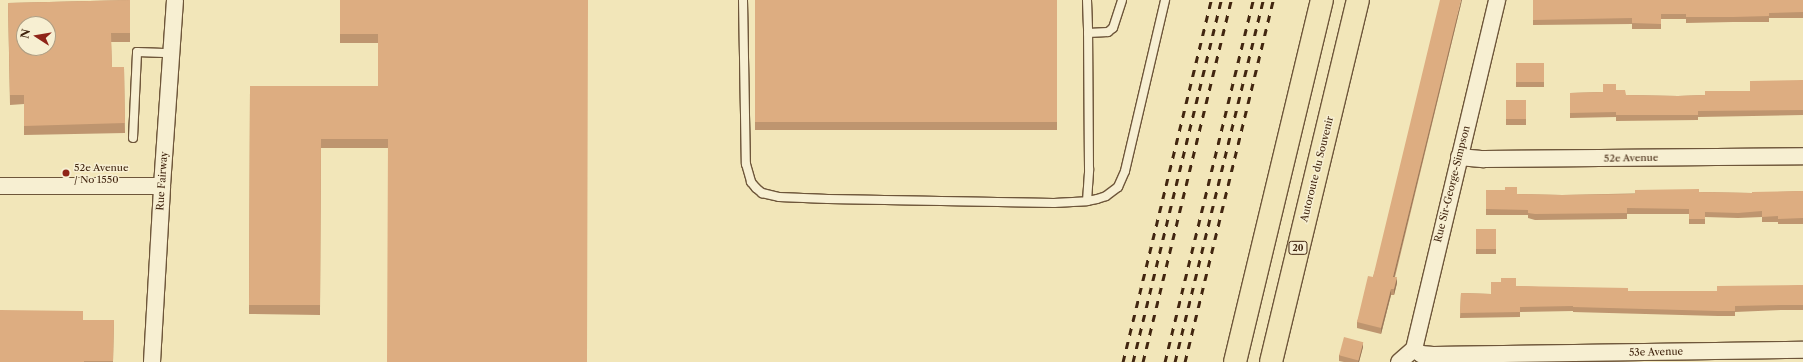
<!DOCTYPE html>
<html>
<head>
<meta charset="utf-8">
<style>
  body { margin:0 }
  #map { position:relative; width:1803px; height:362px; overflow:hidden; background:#f2e6b9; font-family:"Libre Caslon Text",serif }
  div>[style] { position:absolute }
  .roads { filter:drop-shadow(1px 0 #6e563a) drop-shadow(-1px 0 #6e563a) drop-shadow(0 1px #6e563a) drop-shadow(0 -1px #6e563a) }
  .lane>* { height:8px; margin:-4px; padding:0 4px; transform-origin:4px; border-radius:4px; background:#f7efd2 }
  .street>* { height:16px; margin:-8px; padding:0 8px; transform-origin:8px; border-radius:8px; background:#f7efd2 }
  .highway>* { height:22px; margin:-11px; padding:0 11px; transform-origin:11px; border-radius:11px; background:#f2e6b9 }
  .rail>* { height:3px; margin-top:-1.5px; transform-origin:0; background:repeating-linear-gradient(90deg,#422610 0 7px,transparent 0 14px) }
  .wall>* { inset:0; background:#be956f; transform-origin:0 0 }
  .shaded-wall>* { inset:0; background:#9b795a }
  .building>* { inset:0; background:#ddad81; transform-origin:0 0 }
  .dots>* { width:11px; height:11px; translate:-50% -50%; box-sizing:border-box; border:2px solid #f7efd2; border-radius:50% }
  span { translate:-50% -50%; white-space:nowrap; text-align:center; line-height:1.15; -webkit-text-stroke:3px #f7efd2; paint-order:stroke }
  .shield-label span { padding:1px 3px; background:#f7efd2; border:1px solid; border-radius:3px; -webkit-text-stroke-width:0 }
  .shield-label { font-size:9px; color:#422610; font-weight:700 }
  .street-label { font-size:10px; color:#422610 }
  .poi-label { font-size:10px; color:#422610 }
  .left { translate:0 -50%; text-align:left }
  .north { position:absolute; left:16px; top:16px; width:40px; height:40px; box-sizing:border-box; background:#f7efd2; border:1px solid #af9f84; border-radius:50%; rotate:282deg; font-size:11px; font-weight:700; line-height:16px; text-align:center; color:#422610 }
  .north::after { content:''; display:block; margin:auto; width:14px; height:18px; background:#8f2418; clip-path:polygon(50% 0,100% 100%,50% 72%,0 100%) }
</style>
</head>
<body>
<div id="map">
  <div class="roads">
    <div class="lane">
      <i style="left:743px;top:0;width:164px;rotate:89deg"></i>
      <i style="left:746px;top:164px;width:19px;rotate:74deg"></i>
      <i style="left:751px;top:182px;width:8px;rotate:50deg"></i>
      <i style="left:756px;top:188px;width:8px;rotate:40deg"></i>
      <i style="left:762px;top:193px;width:17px;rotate:13deg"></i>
      <i style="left:779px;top:197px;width:49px;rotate:2.3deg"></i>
      <i style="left:828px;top:199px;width:226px;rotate:1deg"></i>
      <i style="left:1054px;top:203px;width:33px;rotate:-3deg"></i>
      <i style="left:1087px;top:201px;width:10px;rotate:-11deg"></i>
      <i style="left:1097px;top:199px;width:9px;rotate:-18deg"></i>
      <i style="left:1106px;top:196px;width:15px;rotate:-37deg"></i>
      <i style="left:1118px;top:187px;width:17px;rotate:-66deg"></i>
      <i style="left:1125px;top:171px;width:176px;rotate:-76.8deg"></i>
      <i style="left:1087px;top:0;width:33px;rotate:88deg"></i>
      <i style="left:133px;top:138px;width:86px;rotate:-87.3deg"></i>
      <i style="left:137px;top:52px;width:34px;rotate:2deg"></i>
      <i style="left:1087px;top:201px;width:32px;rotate:-86deg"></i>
      <i style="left:1089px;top:169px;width:136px;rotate:-90.4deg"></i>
      <i style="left:1088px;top:33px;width:20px;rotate:-3deg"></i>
      <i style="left:1108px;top:32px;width:6px;rotate:-39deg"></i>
      <i style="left:1113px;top:28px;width:29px;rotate:-72deg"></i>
    </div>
    <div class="street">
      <i style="left:1459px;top:157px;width:25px;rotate:5deg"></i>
      <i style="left:1484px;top:159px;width:319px;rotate:-0.5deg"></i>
      <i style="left:0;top:186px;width:162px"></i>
      <i style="left:1414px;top:349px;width:9px;rotate:36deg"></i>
      <i style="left:1421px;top:354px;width:12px;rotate:5deg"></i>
      <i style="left:1433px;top:355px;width:370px;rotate:-0.8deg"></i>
      <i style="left:152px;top:362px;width:176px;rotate:-86.7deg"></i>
      <i style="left:162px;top:186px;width:186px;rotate:-86deg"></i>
      <i style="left:1399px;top:362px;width:20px;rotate:-41deg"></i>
      <i style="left:1414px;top:349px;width:359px;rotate:-76.6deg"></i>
    </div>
    <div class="highway">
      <i style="left:1235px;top:362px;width:372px;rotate:-76.5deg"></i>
      <i style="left:1271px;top:362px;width:372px;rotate:-76.5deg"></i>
    </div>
  </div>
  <div class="rail">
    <i style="left:1123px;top:362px;width:373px;rotate:-76.3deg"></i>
    <i style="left:1133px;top:362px;width:373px;rotate:-76.3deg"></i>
    <i style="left:1143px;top:362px;width:373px;rotate:-76.3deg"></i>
    <i style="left:1165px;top:362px;width:373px;rotate:-76.3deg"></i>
    <i style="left:1175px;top:362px;width:373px;rotate:-76.3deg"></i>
    <i style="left:1185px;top:362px;width:373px;rotate:-76.3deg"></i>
  </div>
  <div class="wall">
    <i style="clip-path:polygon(130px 0,130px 42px,111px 42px,112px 67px,124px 67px,125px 133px,24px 135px,24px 104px,10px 105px,8px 3px)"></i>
    <i style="clip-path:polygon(340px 0,588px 0,388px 148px,321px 148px,320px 315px,249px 314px,250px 86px,378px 86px,378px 43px,340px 43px)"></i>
    <i style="left:755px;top:0;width:302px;height:130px"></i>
    <i style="clip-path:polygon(1462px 0,1395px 277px,1397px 283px,1394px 295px,1391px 295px,1381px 334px,1357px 328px,1357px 322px,1373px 277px)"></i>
    <i style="clip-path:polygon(1533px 0,1803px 0,1803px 18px,1769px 18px,1769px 22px,1733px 22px,1686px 23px,1686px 19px,1661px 19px,1661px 29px,1632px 29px,1632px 24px,1533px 25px)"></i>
    <i style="left:1516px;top:63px;width:28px;height:24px"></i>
    <i style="clip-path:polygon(1803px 80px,1803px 115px,1698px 117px,1698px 120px,1616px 121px,1616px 117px,1570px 118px,1570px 93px,1603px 92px,1616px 90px,1626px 95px,1678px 96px,1705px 95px,1750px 91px)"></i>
    <i style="left:1506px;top:100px;width:20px;height:25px"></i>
    <i style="clip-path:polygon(1486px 190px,1517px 194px,1562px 195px,1699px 192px,1752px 193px,1803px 191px,1803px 224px,1778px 224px,1778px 222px,1762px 222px,1762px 217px,1738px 218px,1705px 217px,1705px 224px,1689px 224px,1689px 214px,1627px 214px,1627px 219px,1535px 220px,1528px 218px,1528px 215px,1486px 215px)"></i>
    <i style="left:1476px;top:229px;width:20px;height:25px"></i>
    <i style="clip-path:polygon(1803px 285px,1803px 310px,1781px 310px,1735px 312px,1735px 316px,1718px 316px,1573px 312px,1573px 311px,1520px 312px,1520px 317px,1460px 318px,1461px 293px,1491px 294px,1516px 286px,1628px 291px,1717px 291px)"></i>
    <i style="clip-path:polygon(83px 320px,114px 320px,113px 362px,0 362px)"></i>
    <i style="clip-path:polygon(1363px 347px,1359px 362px,1344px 362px,1339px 361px,1339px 355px)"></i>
  </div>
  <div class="shaded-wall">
    <i style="clip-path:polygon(1461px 0,1462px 0,1393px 282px,1393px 277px)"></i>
    <i style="clip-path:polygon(1397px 277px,1397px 283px,1394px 295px,1394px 289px)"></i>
    <i style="clip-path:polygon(1391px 289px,1391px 295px,1381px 334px,1381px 328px)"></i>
    <i style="clip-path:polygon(1363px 342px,1363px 347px,1359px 362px,1358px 362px)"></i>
  </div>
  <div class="building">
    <i style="clip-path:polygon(evenodd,130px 0,130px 33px,111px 33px,112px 67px,124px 67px,125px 123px,24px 126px,24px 95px,10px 95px,8px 3px,130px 0,24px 24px,48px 24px,48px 48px,24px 48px,24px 24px)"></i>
    <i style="clip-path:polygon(340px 0,588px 0,587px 362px,387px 362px,388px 139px,321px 139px,320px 305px,249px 305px,250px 86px,378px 86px,378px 34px,340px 34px)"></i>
    <i style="left:755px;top:0;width:302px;height:122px"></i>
    <i style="clip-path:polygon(1440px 0,1461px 0,1393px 277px,1397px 277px,1394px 289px,1391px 289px,1381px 328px,1357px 322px,1368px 276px,1373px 277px)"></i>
    <i style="clip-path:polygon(1533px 0,1803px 0,1803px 12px,1769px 13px,1769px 16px,1733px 17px,1686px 17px,1686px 14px,1661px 14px,1661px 24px,1632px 23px,1632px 18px,1533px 20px)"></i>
    <i style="left:1516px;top:63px;width:28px;height:19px"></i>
    <i style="clip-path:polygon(1803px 80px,1803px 110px,1698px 111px,1698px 115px,1616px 115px,1616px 112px,1570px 113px,1570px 93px,1603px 92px,1603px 84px,1616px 84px,1616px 90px,1625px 90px,1626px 95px,1678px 96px,1705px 95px,1705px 91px,1750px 91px,1750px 81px)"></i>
    <i style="left:1506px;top:100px;width:20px;height:19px"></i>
    <i style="clip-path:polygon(1505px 187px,1517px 187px,1517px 194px,1562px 195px,1635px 194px,1635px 190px,1699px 189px,1699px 192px,1752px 193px,1752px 192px,1803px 191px,1803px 218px,1778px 219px,1778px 216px,1762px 217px,1762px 211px,1738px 213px,1705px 212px,1705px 219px,1689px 219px,1689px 209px,1627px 208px,1627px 213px,1535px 214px,1528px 213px,1528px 210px,1486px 209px,1486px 190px,1505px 190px)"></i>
    <i style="left:1476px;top:229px;width:20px;height:20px"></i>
    <i style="clip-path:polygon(1501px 278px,1516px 278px,1516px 286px,1628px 288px,1628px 291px,1717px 291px,1717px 286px,1803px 285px,1803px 305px,1781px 305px,1735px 306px,1735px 311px,1718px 311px,1573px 307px,1573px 306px,1520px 307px,1520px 312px,1460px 313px,1461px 293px,1491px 294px,1491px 282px,1501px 282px)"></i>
    <i style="clip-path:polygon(0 310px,83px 311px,83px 320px,114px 320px,113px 361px,84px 361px,84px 362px,0 362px)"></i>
    <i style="left:1344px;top:337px;width:20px;height:19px;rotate:15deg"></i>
  </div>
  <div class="dots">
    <i style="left:66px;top:173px;background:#8f2418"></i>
  </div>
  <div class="shield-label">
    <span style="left:1298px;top:248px">20</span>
  </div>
  <div class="street-label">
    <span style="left:1631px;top:158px;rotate:-1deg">52e Avenue</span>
    <span style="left:1317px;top:169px;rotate:-76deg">Autoroute du Souvenir</span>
    <span style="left:162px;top:181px;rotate:-86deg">Rue Fairway</span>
    <span style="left:1452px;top:184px;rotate:-76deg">Rue Sir-George-Simpson</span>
    <span style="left:1656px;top:352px;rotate:-1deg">53e Avenue</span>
  </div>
  <div class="poi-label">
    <span class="left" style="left:74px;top:173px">52e Avenue<br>/ No 1550</span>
  </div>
  <div class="north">N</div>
</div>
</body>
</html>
